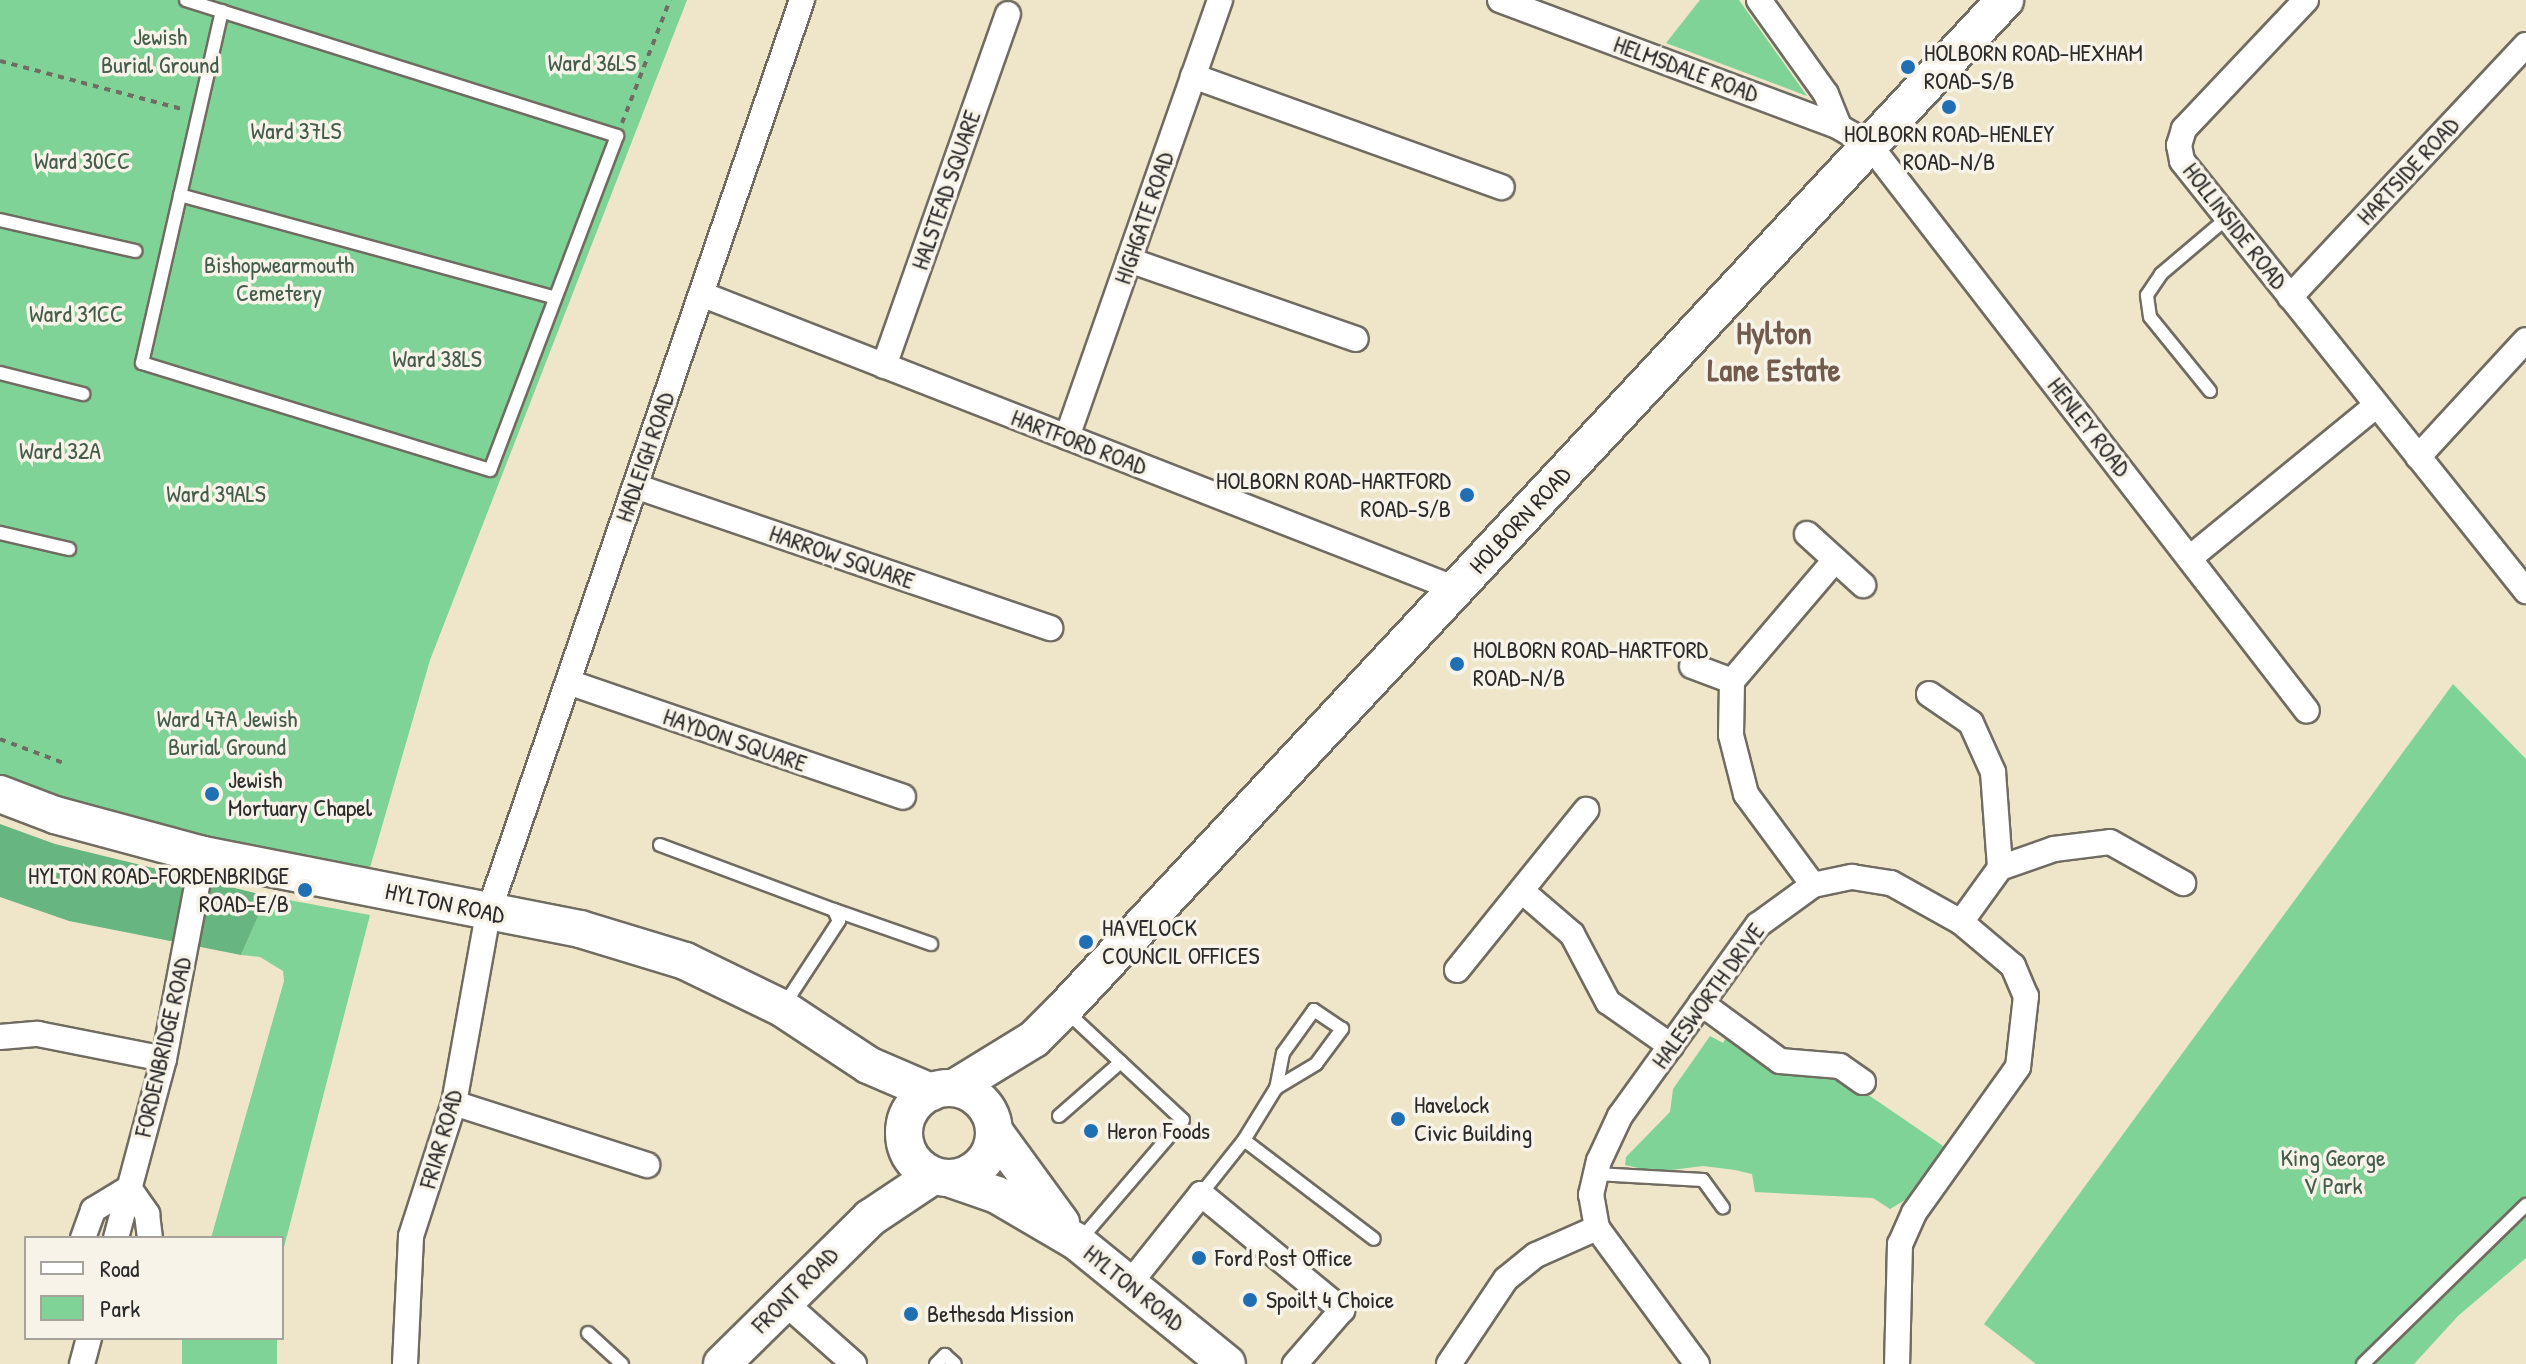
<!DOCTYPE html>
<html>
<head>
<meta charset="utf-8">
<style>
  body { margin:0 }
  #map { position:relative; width:2526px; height:1364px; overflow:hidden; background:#efe5c9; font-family:"Patrick Hand",sans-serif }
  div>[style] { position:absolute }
  .green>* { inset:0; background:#7fd396; transform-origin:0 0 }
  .forest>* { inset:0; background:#67b57f }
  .path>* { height:4px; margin-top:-2px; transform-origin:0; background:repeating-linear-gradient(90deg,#706c62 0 6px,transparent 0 12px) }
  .roads { filter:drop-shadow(2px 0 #706c62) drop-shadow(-2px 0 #706c62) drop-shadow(0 2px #706c62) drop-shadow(0 -2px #706c62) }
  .lane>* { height:12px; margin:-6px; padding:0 6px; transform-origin:6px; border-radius:6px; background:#fff }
  .street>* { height:24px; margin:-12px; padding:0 12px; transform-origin:12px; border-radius:12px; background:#fff }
  .secondary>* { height:36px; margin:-18px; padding:0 18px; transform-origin:18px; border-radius:18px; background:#fff }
  .secondary>.ring { margin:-18px; padding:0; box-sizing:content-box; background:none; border:36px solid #fff; border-radius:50% }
  .dots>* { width:22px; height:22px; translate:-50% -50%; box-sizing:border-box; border:4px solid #f7f3e8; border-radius:50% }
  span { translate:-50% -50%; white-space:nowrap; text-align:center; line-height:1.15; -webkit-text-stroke:7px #f7f3e8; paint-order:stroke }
  .park-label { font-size:24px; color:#445d4b }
  .poi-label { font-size:24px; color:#2b2b2b }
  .left { translate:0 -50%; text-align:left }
  .right { translate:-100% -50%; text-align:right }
  .street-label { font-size:24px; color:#2b2b2b }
  .district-label { font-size:32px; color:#725a4d; font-weight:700 }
  .legend { position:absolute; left:24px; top:1236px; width:260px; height:104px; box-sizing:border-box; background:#f7f3e8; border:2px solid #a5a39c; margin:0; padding:10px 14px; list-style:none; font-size:24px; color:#2b2b2b }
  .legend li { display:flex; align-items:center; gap:16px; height:40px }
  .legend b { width:40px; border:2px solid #a5a39c }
</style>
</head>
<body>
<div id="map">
  <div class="green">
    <i style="clip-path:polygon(0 0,687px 0,430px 660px,365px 885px,0 794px)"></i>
    <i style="clip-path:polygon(1700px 0,1739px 0,1807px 96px,1666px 43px)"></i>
    <i style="clip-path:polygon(2453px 684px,2526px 759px,2526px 1258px,2458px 1316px,2414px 1364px,2036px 1364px,1984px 1324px)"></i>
    <i style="clip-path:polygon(267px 896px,370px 915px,282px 1255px,282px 1238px,211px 1238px,284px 981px,283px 971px,260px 957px,241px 955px)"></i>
    <i style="clip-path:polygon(1729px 1032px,1777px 1070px,1845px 1079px,1946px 1148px,1912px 1196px,1890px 1209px,1873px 1198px,1755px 1192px,1752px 1174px,1735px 1170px,1703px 1166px,1655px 1172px,1625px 1165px,1626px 1157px,1670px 1112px,1673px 1089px,1710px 1036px,1723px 1043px)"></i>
    <i style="left:182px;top:1338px;width:95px;height:27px"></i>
  </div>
  <div class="forest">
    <i style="clip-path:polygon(0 824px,55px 844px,267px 896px,241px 955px,69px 921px,0 897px)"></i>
  </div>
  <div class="path">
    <i style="left:0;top:61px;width:191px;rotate:14.8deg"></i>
    <i style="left:622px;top:123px;width:132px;rotate:-68.7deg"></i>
    <i style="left:0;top:739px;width:71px;rotate:20.7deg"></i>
  </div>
  <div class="roads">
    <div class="lane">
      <i style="left:186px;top:0;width:452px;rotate:17.5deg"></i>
      <i style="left:617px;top:136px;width:357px;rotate:110.8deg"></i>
      <i style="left:490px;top:470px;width:364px;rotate:-162.9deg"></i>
      <i style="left:142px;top:363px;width:361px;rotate:-77.2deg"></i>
      <i style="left:180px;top:195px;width:387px;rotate:15.3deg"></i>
      <i style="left:0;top:220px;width:139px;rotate:12.9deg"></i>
      <i style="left:0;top:373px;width:86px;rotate:14.2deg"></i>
      <i style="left:2210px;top:391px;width:95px;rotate:-129deg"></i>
      <i style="left:2150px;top:317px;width:22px;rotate:-98deg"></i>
      <i style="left:2147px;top:295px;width:25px;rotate:-56deg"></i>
      <i style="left:2161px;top:274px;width:87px;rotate:-40.3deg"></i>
      <i style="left:0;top:533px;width:71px;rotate:13.1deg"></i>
      <i style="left:660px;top:845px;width:186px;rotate:20.5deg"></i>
      <i style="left:834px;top:910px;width:12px;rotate:66deg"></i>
      <i style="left:839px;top:921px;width:100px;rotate:123.2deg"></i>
      <i style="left:834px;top:910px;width:103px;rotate:19.3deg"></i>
      <i style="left:1067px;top:1012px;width:158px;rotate:43deg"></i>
      <i style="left:1183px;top:1120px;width:158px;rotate:130.6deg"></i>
      <i style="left:1059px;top:1116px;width:82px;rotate:-41.1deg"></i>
      <i style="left:1244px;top:1140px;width:61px;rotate:-58.4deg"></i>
      <i style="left:1276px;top:1088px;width:47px;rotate:-31deg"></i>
      <i style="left:1316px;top:1064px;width:44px;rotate:-53.4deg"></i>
      <i style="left:1342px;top:1029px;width:34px;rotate:-146deg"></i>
      <i style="left:1314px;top:1010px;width:53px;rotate:125.8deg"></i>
      <i style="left:1283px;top:1053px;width:36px;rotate:101deg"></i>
      <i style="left:1596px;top:1174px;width:107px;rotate:3.2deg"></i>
      <i style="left:1703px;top:1180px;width:34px;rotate:54deg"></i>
      <i style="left:1201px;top:1194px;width:69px;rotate:-51.5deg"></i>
      <i style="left:1244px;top:1140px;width:163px;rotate:37.3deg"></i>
      <i style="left:588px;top:1333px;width:46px;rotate:42.4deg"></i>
      <i style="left:936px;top:1364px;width:13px;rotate:-45deg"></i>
      <i style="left:945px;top:1355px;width:13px;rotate:42deg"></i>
      <i style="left:2363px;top:1364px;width:228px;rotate:-44.3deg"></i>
    </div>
    <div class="street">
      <i style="left:1500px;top:0;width:362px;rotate:20.5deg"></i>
      <i style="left:1839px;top:127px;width:34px;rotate:30deg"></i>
      <i style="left:1869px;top:144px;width:716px;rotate:52.31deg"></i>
      <i style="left:1759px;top:0;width:115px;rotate:54.5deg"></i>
      <i style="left:1826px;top:94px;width:35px;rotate:68deg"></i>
      <i style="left:2306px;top:0;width:178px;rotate:133.4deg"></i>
      <i style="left:2184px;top:129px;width:17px;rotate:107deg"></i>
      <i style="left:2179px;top:145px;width:16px;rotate:79deg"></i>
      <i style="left:2182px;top:161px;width:551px;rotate:51.34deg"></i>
      <i style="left:1193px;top:76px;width:328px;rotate:19.8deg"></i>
      <i style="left:1129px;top:260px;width:240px;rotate:19.2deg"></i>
      <i style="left:701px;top:294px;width:811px;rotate:21.34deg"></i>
      <i style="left:2290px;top:297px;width:345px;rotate:-46.9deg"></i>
      <i style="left:884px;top:366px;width:373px;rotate:-70.6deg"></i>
      <i style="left:1067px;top:437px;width:463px;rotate:-70.7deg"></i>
      <i style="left:2418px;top:457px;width:159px;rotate:-47.3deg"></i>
      <i style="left:635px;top:486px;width:439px;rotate:18.9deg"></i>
      <i style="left:1807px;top:534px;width:76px;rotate:42.3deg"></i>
      <i style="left:2191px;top:557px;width:240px;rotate:-39.3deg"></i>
      <i style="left:1692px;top:666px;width:43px;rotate:20.6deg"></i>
      <i style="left:568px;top:682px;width:354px;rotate:18.9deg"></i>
      <i style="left:1929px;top:694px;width:51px;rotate:34.6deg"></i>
      <i style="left:1971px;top:723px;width:54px;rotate:65.8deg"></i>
      <i style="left:1993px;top:772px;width:96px;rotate:85.8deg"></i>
      <i style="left:1813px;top:885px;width:113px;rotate:-126.4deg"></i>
      <i style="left:1746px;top:794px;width:61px;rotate:-104.3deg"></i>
      <i style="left:1731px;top:735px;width:54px;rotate:-88.9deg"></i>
      <i style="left:1732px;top:681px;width:159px;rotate:-49.6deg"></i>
      <i style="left:1522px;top:891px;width:66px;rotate:40.7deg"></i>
      <i style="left:1572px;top:934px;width:77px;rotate:62.1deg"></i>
      <i style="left:1608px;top:1002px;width:77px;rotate:34.9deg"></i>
      <i style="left:1961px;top:922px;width:67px;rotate:-54.2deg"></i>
      <i style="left:2000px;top:868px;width:57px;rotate:-19.4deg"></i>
      <i style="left:2054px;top:849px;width:56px;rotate:-7.1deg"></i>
      <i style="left:2110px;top:842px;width:84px;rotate:29.3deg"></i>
      <i style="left:1457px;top:970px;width:206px;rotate:-51.1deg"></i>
      <i style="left:1701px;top:1003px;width:98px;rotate:36.3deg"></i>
      <i style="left:1780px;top:1061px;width:60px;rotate:4.8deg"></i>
      <i style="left:1840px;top:1066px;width:28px;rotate:35deg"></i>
      <i style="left:0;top:1037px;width:38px;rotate:-5deg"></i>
      <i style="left:38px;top:1034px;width:128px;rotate:11.2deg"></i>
      <i style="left:454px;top:1103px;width:203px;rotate:17.8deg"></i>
      <i style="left:83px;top:1238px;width:30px;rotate:-70deg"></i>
      <i style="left:93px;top:1210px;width:42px;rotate:-31.4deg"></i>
      <i style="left:129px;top:1188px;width:32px;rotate:55deg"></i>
      <i style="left:147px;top:1214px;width:24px;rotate:83deg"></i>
      <i style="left:116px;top:1238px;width:185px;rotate:-75deg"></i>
      <i style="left:164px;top:1059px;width:208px;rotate:-79.2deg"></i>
      <i style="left:1130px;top:1283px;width:114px;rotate:-51.4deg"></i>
      <i style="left:1201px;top:1194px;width:183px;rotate:39.4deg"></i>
      <i style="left:1342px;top:1310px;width:72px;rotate:131deg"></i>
      <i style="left:783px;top:1301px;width:95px;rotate:41.6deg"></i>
      <i style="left:82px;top:1364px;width:27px;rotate:-75deg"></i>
      <i style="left:405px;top:1364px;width:128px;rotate:-87.3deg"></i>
      <i style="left:411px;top:1236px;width:140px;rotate:-72.1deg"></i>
      <i style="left:454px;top:1103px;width:192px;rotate:-79.8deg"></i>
      <i style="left:488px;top:914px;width:966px;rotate:-71.04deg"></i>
      <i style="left:1449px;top:1364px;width:102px;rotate:-56.2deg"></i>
      <i style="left:1506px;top:1279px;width:38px;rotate:-39deg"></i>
      <i style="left:1536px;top:1255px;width:67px;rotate:-23.9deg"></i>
      <i style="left:1697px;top:1364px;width:169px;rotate:-126.3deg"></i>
      <i style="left:1597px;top:1228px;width:34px;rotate:-100deg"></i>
      <i style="left:1591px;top:1195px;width:35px;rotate:-77deg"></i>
      <i style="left:1599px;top:1161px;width:50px;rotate:-65deg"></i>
      <i style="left:1620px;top:1116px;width:236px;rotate:-54.2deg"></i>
      <i style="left:1758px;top:925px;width:68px;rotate:-36deg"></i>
      <i style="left:1813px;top:885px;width:40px;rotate:-12deg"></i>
      <i style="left:1852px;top:877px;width:39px;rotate:9deg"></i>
      <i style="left:1891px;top:883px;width:80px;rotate:29.1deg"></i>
      <i style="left:1961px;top:922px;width:68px;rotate:40.2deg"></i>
      <i style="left:2013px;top:966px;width:33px;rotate:67deg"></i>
      <i style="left:2026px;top:996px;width:71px;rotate:96.4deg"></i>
      <i style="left:2018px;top:1067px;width:179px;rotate:125.5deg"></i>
      <i style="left:1914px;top:1213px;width:34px;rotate:114deg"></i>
      <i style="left:1900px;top:1244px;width:120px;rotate:91.4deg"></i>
    </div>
    <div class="secondary">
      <i style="left:0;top:794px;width:59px;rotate:20.9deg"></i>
      <i style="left:55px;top:815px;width:153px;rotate:15.1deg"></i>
      <i style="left:203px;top:855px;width:384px;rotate:11.1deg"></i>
      <i style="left:580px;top:929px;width:110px;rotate:16.9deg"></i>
      <i style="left:685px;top:961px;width:108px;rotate:25.9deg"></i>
      <i style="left:782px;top:1008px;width:103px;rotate:33.5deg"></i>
      <i style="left:868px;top:1065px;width:69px;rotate:23.2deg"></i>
      <i style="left:954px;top:1088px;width:94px;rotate:-31.5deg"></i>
      <i style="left:1034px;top:1039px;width:42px;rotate:-45deg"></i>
      <i style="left:1064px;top:1009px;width:1380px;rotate:-47deg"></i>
      <i class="ring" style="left:904px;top:1088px;width:54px;height:54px"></i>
      <i style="left:994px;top:1131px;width:114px;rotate:53.9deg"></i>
      <i style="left:951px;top:1179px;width:49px;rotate:19.2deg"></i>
      <i style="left:997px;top:1195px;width:93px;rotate:30.4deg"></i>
      <i style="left:1077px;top:1242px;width:193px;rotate:39.1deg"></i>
      <i style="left:722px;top:1364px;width:208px;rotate:-44.6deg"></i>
      <i style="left:870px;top:1218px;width:76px;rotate:-33.7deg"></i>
    </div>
  </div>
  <div class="dots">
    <i style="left:1908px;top:67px;background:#1f6fb2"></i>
    <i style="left:1949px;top:107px;background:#1f6fb2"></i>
    <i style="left:1467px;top:495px;background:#1f6fb2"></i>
    <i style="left:1457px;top:664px;background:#1f6fb2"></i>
    <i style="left:212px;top:794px;background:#1f6fb2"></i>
    <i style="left:305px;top:890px;background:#1f6fb2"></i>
    <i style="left:1086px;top:942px;background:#1f6fb2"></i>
    <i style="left:1398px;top:1119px;background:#1f6fb2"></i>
    <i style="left:1091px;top:1131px;background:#1f6fb2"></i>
    <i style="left:1199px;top:1258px;background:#1f6fb2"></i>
    <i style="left:1250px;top:1300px;background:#1f6fb2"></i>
    <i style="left:911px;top:1314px;background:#1f6fb2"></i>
  </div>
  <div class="park-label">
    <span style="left:160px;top:51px">Jewish<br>Burial Ground</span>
    <span style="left:592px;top:63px">Ward 36LS</span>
    <span style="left:296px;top:131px">Ward 37LS</span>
    <span style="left:82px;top:161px">Ward 30CC</span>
    <span style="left:279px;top:279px">Bishopwearmouth<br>Cemetery</span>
    <span style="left:76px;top:314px">Ward 31CC</span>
    <span style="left:437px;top:359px">Ward 38LS</span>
    <span style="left:60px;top:451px">Ward 32A</span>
    <span style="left:216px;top:494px">Ward 39ALS</span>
    <span style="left:227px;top:733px">Ward 47A Jewish<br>Burial Ground</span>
    <span style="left:2333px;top:1172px">King George<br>V Park</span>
  </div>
  <div class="poi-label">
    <span class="left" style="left:1924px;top:67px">HOLBORN ROAD-HEXHAM<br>ROAD-S/B</span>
    <span style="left:1949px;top:148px">HOLBORN ROAD-HENLEY<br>ROAD-N/B</span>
    <span class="right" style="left:1451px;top:495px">HOLBORN ROAD-HARTFORD<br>ROAD-S/B</span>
    <span class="left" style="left:1473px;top:664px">HOLBORN ROAD-HARTFORD<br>ROAD-N/B</span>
    <span class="left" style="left:228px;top:794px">Jewish<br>Mortuary Chapel</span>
    <span class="right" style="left:289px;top:890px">HYLTON ROAD-FORDENBRIDGE<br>ROAD-E/B</span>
    <span class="left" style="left:1102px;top:942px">HAVELOCK<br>COUNCIL OFFICES</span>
    <span class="left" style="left:1414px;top:1119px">Havelock<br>Civic Building</span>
    <span class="left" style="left:1107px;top:1131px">Heron Foods</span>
    <span class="left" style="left:1215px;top:1258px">Ford Post Office</span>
    <span class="left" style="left:1266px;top:1300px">Spoilt 4 Choice</span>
    <span class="left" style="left:927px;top:1314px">Bethesda Mission</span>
  </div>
  <div class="street-label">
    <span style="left:1686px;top:69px;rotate:20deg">HELMSDALE ROAD</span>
    <span style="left:2408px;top:171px;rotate:-47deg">HARTSIDE ROAD</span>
    <span style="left:946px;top:190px;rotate:-71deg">HALSTEAD SQUARE</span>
    <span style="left:1144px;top:218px;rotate:-71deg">HIGHGATE ROAD</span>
    <span style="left:2235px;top:226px;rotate:52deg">HOLLINSIDE ROAD</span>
    <span style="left:2089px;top:427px;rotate:52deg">HENLEY ROAD</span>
    <span style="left:1079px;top:442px;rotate:21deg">HARTFORD ROAD</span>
    <span style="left:645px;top:457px;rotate:-71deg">HADLEIGH ROAD</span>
    <span style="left:1520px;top:520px;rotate:-47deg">HOLBORN ROAD</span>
    <span style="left:842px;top:557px;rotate:19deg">HARROW SQUARE</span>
    <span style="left:735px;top:740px;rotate:19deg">HAYDON SQUARE</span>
    <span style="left:445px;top:903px;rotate:12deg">HYLTON ROAD</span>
    <span style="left:1708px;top:996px;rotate:-54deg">HALESWORTH DRIVE</span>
    <span style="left:163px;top:1047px;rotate:-77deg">FORDENBRIDGE ROAD</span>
    <span style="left:441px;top:1139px;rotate:-74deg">FRIAR ROAD</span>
    <span style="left:1134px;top:1288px;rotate:39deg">HYLTON ROAD</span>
    <span style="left:795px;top:1290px;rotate:-45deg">FRONT ROAD</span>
  </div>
  <div class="district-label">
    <span style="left:1774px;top:352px">Hylton<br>Lane Estate</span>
  </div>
  <ul class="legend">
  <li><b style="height:10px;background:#fff"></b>Road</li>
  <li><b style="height:22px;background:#7fd396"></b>Park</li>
  </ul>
</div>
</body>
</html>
